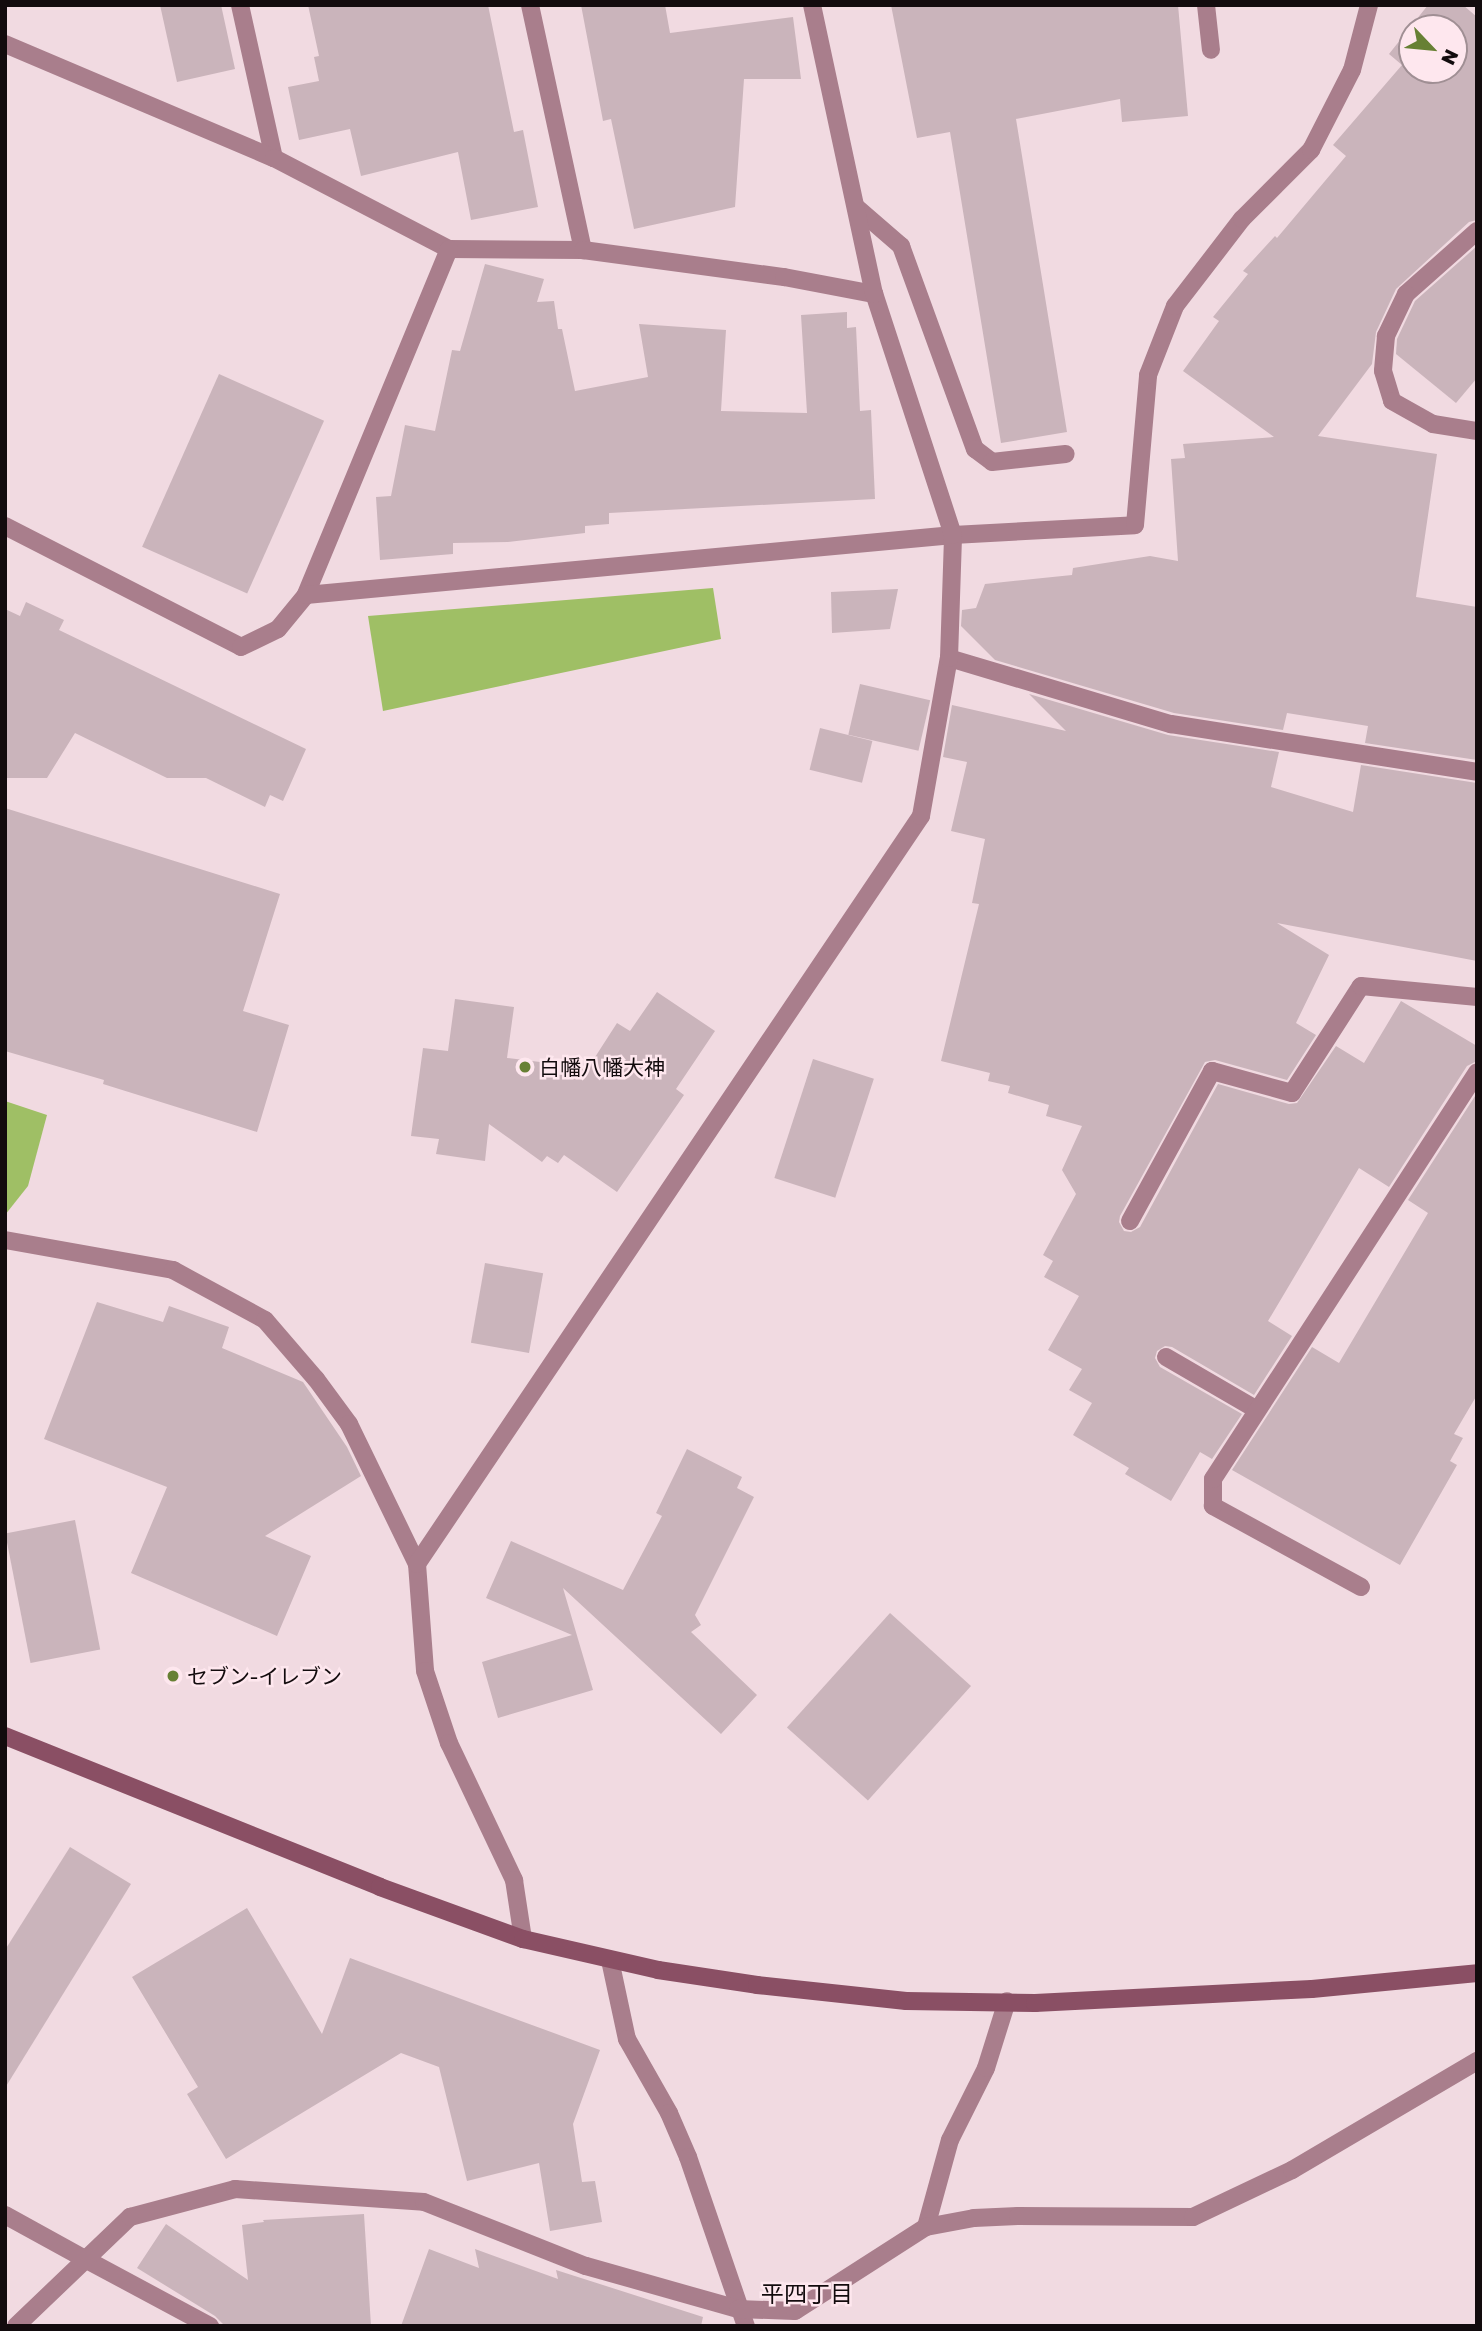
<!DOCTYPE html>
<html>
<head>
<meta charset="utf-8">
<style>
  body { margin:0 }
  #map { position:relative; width:1482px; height:2331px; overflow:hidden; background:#f1dae1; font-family:"Golos Text","Noto Sans JP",sans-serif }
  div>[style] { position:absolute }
  .green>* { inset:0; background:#9fbf65 }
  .building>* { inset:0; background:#cab4bb; transform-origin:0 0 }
  .lane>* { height:18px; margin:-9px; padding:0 9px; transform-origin:9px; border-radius:9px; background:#a97e8c }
  .street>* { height:18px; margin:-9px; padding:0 9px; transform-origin:9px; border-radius:9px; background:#a97e8c }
  .secondary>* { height:18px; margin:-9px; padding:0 9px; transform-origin:9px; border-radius:9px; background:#8a4f64 }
  .dots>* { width:19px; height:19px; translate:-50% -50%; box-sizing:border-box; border:4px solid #fee7ee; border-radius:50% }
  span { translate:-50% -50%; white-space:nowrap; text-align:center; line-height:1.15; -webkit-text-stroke:5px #fee7ee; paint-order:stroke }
  .poi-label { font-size:21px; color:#120b0d }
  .left { translate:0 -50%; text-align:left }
  .neighbourhood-label { font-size:23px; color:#120b0d }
  .frame { position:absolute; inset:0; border:7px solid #120b0d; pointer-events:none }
  .north { position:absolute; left:1398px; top:14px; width:70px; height:70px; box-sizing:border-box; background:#fee7ee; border:2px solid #a08f94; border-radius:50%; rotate:116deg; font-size:19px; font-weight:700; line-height:28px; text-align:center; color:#120b0d }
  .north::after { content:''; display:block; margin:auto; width:24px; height:32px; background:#678034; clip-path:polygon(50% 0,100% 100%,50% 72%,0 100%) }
</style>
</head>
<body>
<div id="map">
  <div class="green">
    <i style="clip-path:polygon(713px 588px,721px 639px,383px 711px,368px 616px)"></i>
    <i style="clip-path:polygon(5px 1101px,47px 1115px,28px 1186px,5px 1215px)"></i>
  </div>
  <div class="building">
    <i style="clip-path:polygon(160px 5px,221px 5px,235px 69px,177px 82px)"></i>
    <i style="clip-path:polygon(308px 5px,488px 5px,514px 132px,523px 130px,538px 207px,471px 220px,458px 152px,361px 176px,350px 129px,299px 140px,288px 87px,319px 81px,314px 57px,319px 56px)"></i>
    <i style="clip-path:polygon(581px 5px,665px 5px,670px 33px,793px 17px,801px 79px,744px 79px,735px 207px,634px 229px,611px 119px,603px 121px)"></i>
    <i style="clip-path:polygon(891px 5px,1178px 5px,1188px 116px,1122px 122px,1120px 99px,1016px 119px,1067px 432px,1001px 443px,950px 132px,917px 138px)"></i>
    <i style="clip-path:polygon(evenodd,1428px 5px,1463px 5px,1477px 17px,1477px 220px,1469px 222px,1396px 289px,1376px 332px,1372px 364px,1318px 436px,1437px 454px,1416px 597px,1477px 607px,1477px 760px,1365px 743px,1368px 726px,1287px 713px,1283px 730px,1174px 713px,995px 660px,961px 626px,962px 610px,976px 608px,985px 584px,1072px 575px,1073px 568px,1150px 556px,1178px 561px,1171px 459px,1185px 458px,1183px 444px,1274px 437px,1183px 371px,1219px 321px,1213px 317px,1248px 274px,1243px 271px,1275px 236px,1277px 238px,1346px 156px,1333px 145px,1402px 65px,1389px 54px,1428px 5px,1412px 28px,1454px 28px,1454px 70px,1412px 70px,1412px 28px)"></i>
    <i style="clip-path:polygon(1477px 246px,1477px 378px,1456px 403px,1396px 354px,1397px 339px,1415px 301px)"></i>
    <i style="clip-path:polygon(485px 264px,544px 279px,537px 302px,554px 301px,558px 329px,562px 329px,575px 391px,648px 377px,639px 324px,726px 330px,721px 411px,807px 413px,801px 315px,847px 312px,847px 328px,856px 327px,860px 411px,871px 410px,875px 499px,609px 513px,609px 524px,585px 526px,585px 533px,508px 542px,453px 543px,453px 554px,380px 560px,376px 497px,391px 496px,405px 425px,435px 431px,452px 350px,460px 351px)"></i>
    <i style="left:219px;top:374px;width:115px;height:189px;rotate:24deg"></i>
    <i style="clip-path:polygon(898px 589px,890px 629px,832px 633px,831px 592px)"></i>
    <i style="clip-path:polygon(26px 602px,64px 620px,59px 630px,306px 749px,283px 801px,270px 795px,265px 807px,206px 778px,167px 778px,75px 733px,47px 778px,5px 778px,5px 609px,20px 616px)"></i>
    <i style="left:860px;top:684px;width:72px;height:52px;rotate:13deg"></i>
    <i style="clip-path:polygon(1029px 694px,1168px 735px,1279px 752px,1271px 787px,1353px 812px,1361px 765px,1477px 783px,1477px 961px,1277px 923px,1329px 955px,1296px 1023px,1316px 1035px,1287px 1080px,1215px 1060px,1205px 1062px,1120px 1216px,1119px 1222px,1124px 1231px,1131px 1232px,1140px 1227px,1218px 1084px,1289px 1104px,1297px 1103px,1336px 1046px,1364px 1063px,1401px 1001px,1477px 1046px,1477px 1061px,1467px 1066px,1389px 1187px,1359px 1168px,1268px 1321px,1292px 1336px,1254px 1395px,1172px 1347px,1165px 1346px,1157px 1351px,1155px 1358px,1160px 1367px,1242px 1414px,1212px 1459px,1200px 1452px,1171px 1501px,1125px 1474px,1129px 1468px,1073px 1435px,1092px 1403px,1069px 1390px,1082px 1369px,1048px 1350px,1079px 1296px,1044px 1277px,1053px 1261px,1043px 1255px,1076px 1194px,1062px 1170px,1082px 1126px,1046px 1116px,1049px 1105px,1008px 1093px,1010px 1086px,988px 1081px,990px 1073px,941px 1061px,979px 904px,972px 903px,985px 839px,951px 831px,967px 762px,943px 757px,952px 705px,1066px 731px)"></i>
    <i style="left:820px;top:728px;width:54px;height:43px;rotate:14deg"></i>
    <i style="clip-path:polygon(5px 808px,280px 894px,243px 1011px,289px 1025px,257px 1132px,103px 1084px,104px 1080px,5px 1051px)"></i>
    <i style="clip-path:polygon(657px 992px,715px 1031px,676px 1089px,684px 1095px,617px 1192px,564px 1155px,558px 1163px,547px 1156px,542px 1162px,489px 1124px,485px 1161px,436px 1154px,439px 1139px,411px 1136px,423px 1048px,448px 1051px,455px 999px,514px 1007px,507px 1058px,588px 1068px,617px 1023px,630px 1031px)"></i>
    <i style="left:813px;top:1059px;width:64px;height:125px;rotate:18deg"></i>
    <i style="clip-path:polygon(1477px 1093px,1477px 1395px,1454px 1434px,1463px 1438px,1450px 1461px,1457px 1465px,1400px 1565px,1232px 1470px,1312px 1347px,1339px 1363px,1428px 1213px,1408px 1200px)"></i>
    <i style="left:485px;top:1263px;width:59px;height:81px;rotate:10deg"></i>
    <i style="clip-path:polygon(97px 1302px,163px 1322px,169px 1306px,229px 1327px,222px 1348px,303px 1382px,347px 1447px,361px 1476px,265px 1536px,311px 1556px,277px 1636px,131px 1573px,167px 1487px,44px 1439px)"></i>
    <i style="clip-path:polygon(687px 1449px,742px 1477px,737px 1488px,754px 1497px,695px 1615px,701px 1625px,691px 1632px,757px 1695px,721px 1734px,563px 1588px,593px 1690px,498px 1718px,482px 1662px,572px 1635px,486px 1598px,511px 1541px,623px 1590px,662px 1516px,656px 1513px)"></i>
    <i style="left:75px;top:1520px;width:132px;height:71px;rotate:79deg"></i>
    <i style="left:890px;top:1613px;width:109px;height:154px;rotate:42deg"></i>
    <i style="clip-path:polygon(70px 1847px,131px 1884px,5px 2088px,5px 1950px)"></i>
    <i style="clip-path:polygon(247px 1908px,322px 2034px,350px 1958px,600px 2050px,573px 2124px,582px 2182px,595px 2181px,602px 2222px,550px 2231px,539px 2163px,467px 2181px,439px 2067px,401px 2053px,226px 2159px,187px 2094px,198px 2087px,132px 1977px)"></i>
    <i style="clip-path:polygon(364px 2214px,371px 2326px,225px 2326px,215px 2316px,137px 2268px,166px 2224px,248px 2280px,242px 2225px,264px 2222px,263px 2220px)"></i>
    <i style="clip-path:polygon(429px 2249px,479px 2268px,475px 2249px,558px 2279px,556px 2270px,703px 2317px,701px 2326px,401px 2326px)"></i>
  </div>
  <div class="lane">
    <i style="left:1206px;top:5px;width:45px;rotate:83.7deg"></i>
    <i style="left:856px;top:207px;width:60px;rotate:40.9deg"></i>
    <i style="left:901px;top:246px;width:216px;rotate:70deg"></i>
    <i style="left:975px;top:449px;width:21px;rotate:37deg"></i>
    <i style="left:992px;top:462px;width:74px;rotate:-6.2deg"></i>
    <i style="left:5px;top:526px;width:265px;rotate:27.1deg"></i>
    <i style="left:241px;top:647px;width:41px;rotate:-25.9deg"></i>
    <i style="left:278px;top:629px;width:44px;rotate:-50.5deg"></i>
    <i style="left:1166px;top:1357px;width:105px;rotate:30.2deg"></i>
    <i style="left:926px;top:2227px;width:90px;rotate:-74.6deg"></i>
    <i style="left:950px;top:2140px;width:80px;rotate:-63.4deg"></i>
    <i style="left:986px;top:2068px;width:70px;rotate:-72.6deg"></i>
    <i style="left:85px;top:2259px;width:142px;rotate:28.2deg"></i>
  </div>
  <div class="street">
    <i style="left:240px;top:5px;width:157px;rotate:77.5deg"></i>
    <i style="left:530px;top:5px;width:251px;rotate:77.8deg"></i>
    <i style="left:5px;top:44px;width:292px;rotate:23deg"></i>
    <i style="left:274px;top:158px;width:197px;rotate:27.5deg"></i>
    <i style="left:449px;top:249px;width:134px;rotate:0.4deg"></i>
    <i style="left:583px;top:250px;width:203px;rotate:7.7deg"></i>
    <i style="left:784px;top:277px;width:92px;rotate:10.7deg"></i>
    <i style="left:1477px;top:231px;width:95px;rotate:138.4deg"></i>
    <i style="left:1406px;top:294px;width:47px;rotate:115.5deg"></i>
    <i style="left:1386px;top:336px;width:35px;rotate:95deg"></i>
    <i style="left:1383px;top:371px;width:31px;rotate:73deg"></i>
    <i style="left:1392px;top:401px;width:47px;rotate:29.3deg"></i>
    <i style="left:1433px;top:424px;width:45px;rotate:9deg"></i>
    <i style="left:449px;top:249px;width:374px;rotate:112.5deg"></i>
    <i style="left:306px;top:595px;width:650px;rotate:-5.3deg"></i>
    <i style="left:953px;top:535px;width:182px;rotate:-3.1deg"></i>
    <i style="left:1135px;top:525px;width:151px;rotate:-85deg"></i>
    <i style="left:1148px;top:375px;width:74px;rotate:-68.6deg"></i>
    <i style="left:1175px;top:306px;width:110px;rotate:-52.4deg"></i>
    <i style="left:1242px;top:219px;width:98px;rotate:-45deg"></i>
    <i style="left:1311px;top:150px;width:90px;rotate:-62.9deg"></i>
    <i style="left:1352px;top:70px;width:67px;rotate:-75.3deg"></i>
    <i style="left:949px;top:658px;width:232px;rotate:16.6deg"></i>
    <i style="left:1171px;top:724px;width:310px;rotate:8.9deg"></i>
    <i style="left:1130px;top:1221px;width:171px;rotate:-61.3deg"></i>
    <i style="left:1212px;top:1071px;width:83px;rotate:15.4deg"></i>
    <i style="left:1292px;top:1093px;width:127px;rotate:-57.2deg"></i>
    <i style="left:1361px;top:986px;width:117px;rotate:5.4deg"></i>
    <i style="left:5px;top:1240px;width:171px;rotate:10.1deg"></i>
    <i style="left:173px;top:1270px;width:105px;rotate:28.5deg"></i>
    <i style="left:265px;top:1320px;width:78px;rotate:49.2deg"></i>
    <i style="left:316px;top:1379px;width:56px;rotate:53.7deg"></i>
    <i style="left:349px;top:1424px;width:156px;rotate:64.1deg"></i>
    <i style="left:417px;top:1564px;width:107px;rotate:85.7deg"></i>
    <i style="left:425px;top:1671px;width:76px;rotate:71.6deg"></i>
    <i style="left:449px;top:1743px;width:152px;rotate:64.6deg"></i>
    <i style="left:514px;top:1880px;width:60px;rotate:81.3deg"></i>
    <i style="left:417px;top:1564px;width:902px;rotate:-56.03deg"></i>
    <i style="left:921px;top:816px;width:160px;rotate:-80deg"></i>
    <i style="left:949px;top:658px;width:123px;rotate:-88.1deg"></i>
    <i style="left:953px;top:535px;width:254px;rotate:-108.1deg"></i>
    <i style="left:874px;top:294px;width:296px;rotate:-102.1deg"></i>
    <i style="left:1361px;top:1587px;width:169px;rotate:-151.3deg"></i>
    <i style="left:1213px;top:1506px;width:27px;rotate:-90deg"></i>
    <i style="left:1213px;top:1479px;width:485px;rotate:-57deg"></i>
    <i style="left:610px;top:1960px;width:81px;rotate:77.9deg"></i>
    <i style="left:627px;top:2039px;width:85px;rotate:60.4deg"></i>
    <i style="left:669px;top:2113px;width:48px;rotate:66.6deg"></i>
    <i style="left:688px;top:2157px;width:179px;rotate:71.1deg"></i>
    <i style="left:5px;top:2215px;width:91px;rotate:28.8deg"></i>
    <i style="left:16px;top:2326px;width:158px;rotate:-43.7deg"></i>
    <i style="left:130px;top:2217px;width:109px;rotate:-14.9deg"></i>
    <i style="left:235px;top:2189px;width:189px;rotate:3.9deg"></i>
    <i style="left:424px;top:2202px;width:174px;rotate:21.6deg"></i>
    <i style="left:586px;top:2266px;width:158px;rotate:15.8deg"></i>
    <i style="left:738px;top:2309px;width:57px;rotate:2deg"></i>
    <i style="left:795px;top:2311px;width:156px;rotate:-32.7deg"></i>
    <i style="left:926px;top:2227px;width:49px;rotate:-10.6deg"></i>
    <i style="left:974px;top:2218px;width:44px;rotate:-2.6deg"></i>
    <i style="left:1018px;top:2216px;width:175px;rotate:0.3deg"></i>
    <i style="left:1193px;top:2217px;width:110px;rotate:-25.4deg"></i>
    <i style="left:1292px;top:2170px;width:215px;rotate:-30.5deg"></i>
  </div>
  <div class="secondary">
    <i style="left:5px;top:1736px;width:404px;rotate:21.9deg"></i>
    <i style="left:380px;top:1887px;width:152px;rotate:20deg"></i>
    <i style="left:523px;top:1939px;width:139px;rotate:12.9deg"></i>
    <i style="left:658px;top:1970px;width:100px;rotate:8.6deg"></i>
    <i style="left:757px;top:1985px;width:150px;rotate:6.1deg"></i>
    <i style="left:906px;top:2001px;width:129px;rotate:0.9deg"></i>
    <i style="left:1035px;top:2003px;width:277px;rotate:-2.9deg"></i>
    <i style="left:1312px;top:1989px;width:166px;rotate:-5.5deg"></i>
  </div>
  <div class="dots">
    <i style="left:525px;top:1067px;background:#678034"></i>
    <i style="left:173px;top:1676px;background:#678034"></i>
  </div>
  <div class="poi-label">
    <span class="left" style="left:539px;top:1067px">白幡八幡大神</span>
    <span class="left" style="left:187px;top:1676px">セブン-イレブン</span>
  </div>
  <div class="neighbourhood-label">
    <span style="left:807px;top:2293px">平四丁目</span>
  </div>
  <div class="frame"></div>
  <div class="north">N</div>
</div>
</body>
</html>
